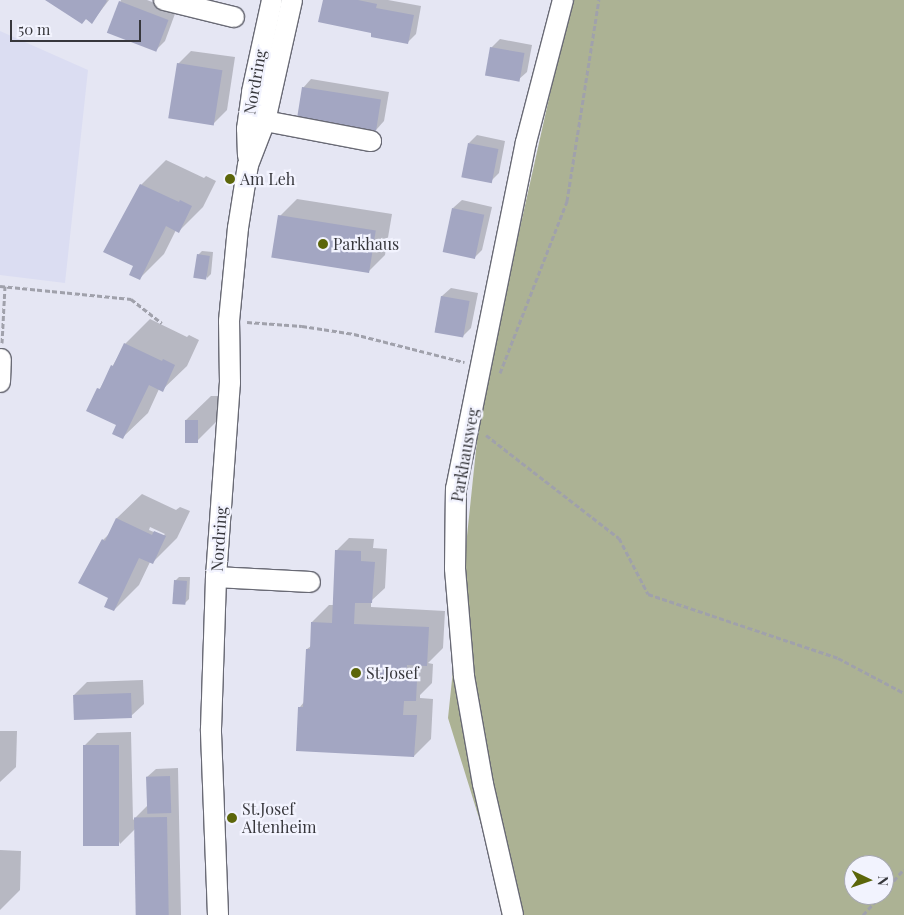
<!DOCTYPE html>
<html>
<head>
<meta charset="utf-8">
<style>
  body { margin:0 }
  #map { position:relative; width:904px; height:915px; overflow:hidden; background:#e5e6f3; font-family:"Playfair Display",serif }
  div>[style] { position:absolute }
  .built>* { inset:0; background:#dbddf2 }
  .forest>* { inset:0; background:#acb294 }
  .shadow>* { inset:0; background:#0003 }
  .building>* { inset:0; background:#a3a6c2; transform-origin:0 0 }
  .path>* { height:3px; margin-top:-1.5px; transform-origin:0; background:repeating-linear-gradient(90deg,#a0a1ab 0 5px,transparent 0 7.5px) }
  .roads { filter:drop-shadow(1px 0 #696a75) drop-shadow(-1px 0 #696a75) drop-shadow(0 1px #696a75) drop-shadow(0 -1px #696a75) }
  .minor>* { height:20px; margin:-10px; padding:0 10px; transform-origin:10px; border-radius:10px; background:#fff }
  .dots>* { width:14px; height:14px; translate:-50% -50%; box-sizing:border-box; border:2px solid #f2f3fe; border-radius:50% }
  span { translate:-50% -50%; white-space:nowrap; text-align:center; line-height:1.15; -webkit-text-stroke:4.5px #f2f3fe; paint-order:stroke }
  .street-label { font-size:16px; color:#37373c }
  .poi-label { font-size:16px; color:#37373c }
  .left { translate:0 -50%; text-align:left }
  .north { position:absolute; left:844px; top:855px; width:50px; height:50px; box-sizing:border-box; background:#f2f3fe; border:1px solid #a7a8b0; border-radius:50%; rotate:93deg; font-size:14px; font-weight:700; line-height:20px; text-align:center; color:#37373c }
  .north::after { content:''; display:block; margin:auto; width:18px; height:22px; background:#5c660a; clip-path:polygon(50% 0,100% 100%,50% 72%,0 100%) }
  .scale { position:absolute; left:10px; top:20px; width:131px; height:22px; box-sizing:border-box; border:2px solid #37373c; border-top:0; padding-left:6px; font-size:15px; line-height:18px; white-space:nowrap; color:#37373c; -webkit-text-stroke:4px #f2f3fe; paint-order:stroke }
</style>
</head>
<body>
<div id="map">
  <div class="built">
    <i style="clip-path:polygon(0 31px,88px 70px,65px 283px,0 275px)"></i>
  </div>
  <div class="forest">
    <i style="clip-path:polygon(evenodd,571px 0,904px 0,904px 915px,509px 915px,448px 718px,481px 402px,571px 0,854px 865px,884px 865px,884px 895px,854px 895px,854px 865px)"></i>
  </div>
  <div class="shadow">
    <i style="clip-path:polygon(48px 0,109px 0,92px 22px)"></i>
    <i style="clip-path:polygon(121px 0,147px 0,176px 11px,165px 41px,157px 49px,109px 32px)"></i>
    <i style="clip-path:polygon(324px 0,388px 0,421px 6px,416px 34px,407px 43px,373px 32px)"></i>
    <i style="clip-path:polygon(500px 39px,532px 45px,527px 72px,518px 80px,491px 48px)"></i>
    <i style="clip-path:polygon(191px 51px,235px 57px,227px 110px,214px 123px,178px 64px)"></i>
    <i style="clip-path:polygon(311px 79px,389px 92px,384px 121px,376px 130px,303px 88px)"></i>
    <i style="clip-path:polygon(477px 135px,505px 141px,499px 173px,490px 182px,469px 143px)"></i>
    <i style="clip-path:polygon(166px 160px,204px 178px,206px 176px,216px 181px,203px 207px,179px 231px,176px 230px,164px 254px,140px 278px,134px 266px,141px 185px)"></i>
    <i style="clip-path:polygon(297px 199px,392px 214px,385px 255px,368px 272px,280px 216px)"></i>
    <i style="clip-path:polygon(462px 200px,492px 207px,482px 250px,474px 258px,453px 208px)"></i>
    <i style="clip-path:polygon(202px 251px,213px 252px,211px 274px,207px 278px,198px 255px)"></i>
    <i style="clip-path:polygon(451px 288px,478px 293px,471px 328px,463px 336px,435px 331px,442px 296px)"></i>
    <i style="clip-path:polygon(150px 319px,187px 337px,189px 335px,199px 340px,187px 366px,162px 390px,159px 389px,148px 413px,123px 437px,118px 425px,88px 410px,125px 344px)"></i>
    <i style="clip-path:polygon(211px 396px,222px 396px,221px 417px,196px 442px,186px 420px)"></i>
    <i style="clip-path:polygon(evenodd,142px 494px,176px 510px,180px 507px,190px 511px,177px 538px,152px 563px,150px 562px,139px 585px,114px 610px,110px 597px,103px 540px,110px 533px,117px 518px,142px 494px,150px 527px,165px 534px,163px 536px,149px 530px,150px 527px)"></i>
    <i style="clip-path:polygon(349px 538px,374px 539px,373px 548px,387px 549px,385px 588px,371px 601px,371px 607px,445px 611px,443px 648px,428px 663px,433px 664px,432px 683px,420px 695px,420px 698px,433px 699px,431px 739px,414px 756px,300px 707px,304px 702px,307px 649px,311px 646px,312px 622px,329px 605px,334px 605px,336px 551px)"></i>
    <i style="clip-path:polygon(179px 577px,190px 577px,189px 599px,185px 603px,175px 581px)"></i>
    <i style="clip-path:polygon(143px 680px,144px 704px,131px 716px,74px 695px,87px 682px)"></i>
    <i style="clip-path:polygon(0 731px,17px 731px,16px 767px,0 782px)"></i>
    <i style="clip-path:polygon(131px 732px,133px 820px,148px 805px,147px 777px,156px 769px,178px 768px,181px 915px,137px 915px,135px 829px,120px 844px,84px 746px,97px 733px)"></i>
    <i style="clip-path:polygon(0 850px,21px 851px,20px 890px,0 910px)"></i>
  </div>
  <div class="building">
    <i style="clip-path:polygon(45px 0,106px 0,107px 1px,92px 24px,86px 19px,82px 24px)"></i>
    <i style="clip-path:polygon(323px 0,358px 0,377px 4px,376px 8px,414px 15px,408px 44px,371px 37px,371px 33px,318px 22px)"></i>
    <i style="left:119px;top:1px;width:53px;height:34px;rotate:21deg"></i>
    <i style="left:490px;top:47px;width:35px;height:29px;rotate:10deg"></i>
    <i style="left:177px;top:63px;width:46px;height:56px;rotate:9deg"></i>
    <i style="left:302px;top:87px;width:80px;height:32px;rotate:9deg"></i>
    <i style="left:468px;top:143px;width:31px;height:35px;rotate:11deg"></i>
    <i style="clip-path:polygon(140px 184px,179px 202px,180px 200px,192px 206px,179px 233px,166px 226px,140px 280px,129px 275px,133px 266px,103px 252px)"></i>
    <i style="left:452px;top:208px;width:33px;height:45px;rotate:12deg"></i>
    <i style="left:278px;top:215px;width:99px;height:43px;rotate:9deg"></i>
    <i style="left:197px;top:254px;width:13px;height:24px;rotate:9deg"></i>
    <i style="left:441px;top:296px;width:29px;height:37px;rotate:10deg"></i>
    <i style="clip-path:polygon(124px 343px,162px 361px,163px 359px,175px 365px,163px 392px,149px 385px,123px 439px,112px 434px,116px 425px,86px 411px,97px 388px,100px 389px,111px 365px,113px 366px)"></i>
    <i style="left:185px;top:420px;width:13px;height:23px"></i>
    <i style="clip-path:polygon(116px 518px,152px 535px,154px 531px,166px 536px,153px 564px,139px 558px,114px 611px,104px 607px,108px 598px,78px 583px,102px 539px,105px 541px)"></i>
    <i style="clip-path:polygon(335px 550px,361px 551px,361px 561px,375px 562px,372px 603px,355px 603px,354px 624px,429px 627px,427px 666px,407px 665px,406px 680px,417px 680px,416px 701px,404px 701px,403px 715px,417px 715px,414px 757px,296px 751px,298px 707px,303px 707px,306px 649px,310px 649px,311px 622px,332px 623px)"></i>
    <i style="left:174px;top:580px;width:13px;height:24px;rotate:4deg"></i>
    <i style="left:131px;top:693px;width:25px;height:58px;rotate:88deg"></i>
    <i style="left:83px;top:745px;width:36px;height:101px"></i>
    <i style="left:170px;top:776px;width:37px;height:24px;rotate:88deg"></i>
    <i style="left:167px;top:817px;width:98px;height:33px;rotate:89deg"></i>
  </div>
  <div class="path">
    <i style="left:0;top:286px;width:132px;rotate:5.7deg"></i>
    <i style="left:131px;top:299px;width:39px;rotate:38deg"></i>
    <i style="left:247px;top:322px;width:55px;rotate:4.2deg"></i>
    <i style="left:302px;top:326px;width:53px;rotate:8.7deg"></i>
    <i style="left:354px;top:334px;width:114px;rotate:14.3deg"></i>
    <i style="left:2px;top:343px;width:57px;rotate:-87deg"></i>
    <i style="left:500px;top:373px;width:185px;rotate:-68.7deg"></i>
    <i style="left:567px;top:201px;width:204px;rotate:-81deg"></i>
    <i style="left:486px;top:435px;width:168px;rotate:37.8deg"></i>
    <i style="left:619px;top:538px;width:63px;rotate:62.6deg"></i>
    <i style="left:648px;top:594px;width:200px;rotate:18.6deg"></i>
    <i style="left:838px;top:658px;width:75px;rotate:27.9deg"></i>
    <i style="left:884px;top:892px;width:30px;rotate:-49deg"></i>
    <i style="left:863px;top:915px;width:27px;rotate:-48deg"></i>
  </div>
  <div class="roads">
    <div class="minor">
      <i style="left:164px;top:0;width:72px;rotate:13.7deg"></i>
      <i style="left:265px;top:121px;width:108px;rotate:10.7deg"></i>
      <i style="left:248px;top:156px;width:27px;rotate:-92deg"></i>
      <i style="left:247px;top:129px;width:37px;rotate:-82deg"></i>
      <i style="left:252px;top:92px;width:94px;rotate:-77.7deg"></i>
      <i style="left:0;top:382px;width:23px;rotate:-88deg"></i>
      <i style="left:216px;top:577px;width:94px;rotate:3deg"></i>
      <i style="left:218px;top:915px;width:186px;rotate:-92.2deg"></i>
      <i style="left:211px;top:729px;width:152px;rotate:-88.1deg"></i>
      <i style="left:216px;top:577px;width:195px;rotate:-85.9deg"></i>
      <i style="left:230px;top:383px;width:62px;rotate:-90.9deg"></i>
      <i style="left:229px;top:321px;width:93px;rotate:-84.5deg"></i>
      <i style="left:238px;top:228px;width:64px;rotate:-81deg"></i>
      <i style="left:248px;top:165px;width:47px;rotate:-68.9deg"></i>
      <i style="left:265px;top:121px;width:124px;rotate:-77.4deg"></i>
      <i style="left:513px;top:915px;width:134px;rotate:-102.9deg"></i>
      <i style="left:483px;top:784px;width:110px;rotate:-100deg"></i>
      <i style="left:464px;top:676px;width:108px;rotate:-94.8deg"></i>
      <i style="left:455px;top:568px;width:79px;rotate:-89.3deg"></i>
      <i style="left:456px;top:489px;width:354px;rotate:-78.6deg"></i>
      <i style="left:526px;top:142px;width:147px;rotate:-75.4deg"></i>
    </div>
  </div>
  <div class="dots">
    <i style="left:230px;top:179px;background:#5c660a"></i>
    <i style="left:323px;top:244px;background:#5c660a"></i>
    <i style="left:356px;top:673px;background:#5c660a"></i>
    <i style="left:232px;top:818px;background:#5c660a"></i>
  </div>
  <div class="street-label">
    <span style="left:255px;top:82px;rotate:-80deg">Nordring</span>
    <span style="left:465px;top:455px;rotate:-80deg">Parkhausweg</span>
    <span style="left:219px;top:539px;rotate:-86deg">Nordring</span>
  </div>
  <div class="poi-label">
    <span class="left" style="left:240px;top:179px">Am Leh</span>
    <span class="left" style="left:333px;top:244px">Parkhaus</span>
    <span class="left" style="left:366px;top:673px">St.Josef</span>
    <span class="left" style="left:242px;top:818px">St.Josef<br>Altenheim</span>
  </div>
  <div class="north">N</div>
  <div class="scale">50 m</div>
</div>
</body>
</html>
